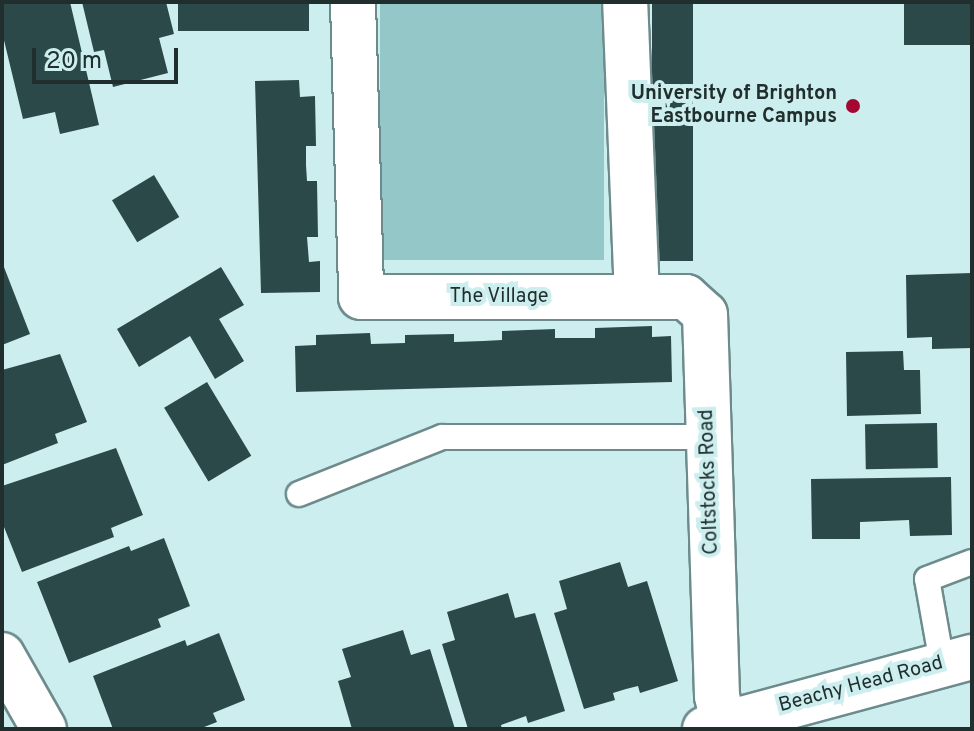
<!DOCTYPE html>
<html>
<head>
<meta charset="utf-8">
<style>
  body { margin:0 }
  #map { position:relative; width:974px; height:731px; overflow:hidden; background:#cdeeee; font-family:Overpass,sans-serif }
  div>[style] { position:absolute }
  .green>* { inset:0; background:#94c8c8; transform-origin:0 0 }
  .building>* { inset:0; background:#2c4949; transform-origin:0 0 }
  .roads { filter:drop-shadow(2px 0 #6d8b8c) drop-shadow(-2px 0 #6d8b8c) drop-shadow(0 2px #6d8b8c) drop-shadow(0 -2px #6d8b8c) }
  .lane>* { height:24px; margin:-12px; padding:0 12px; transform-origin:12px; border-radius:12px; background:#fff }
  .street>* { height:44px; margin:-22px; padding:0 22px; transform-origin:22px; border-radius:22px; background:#fff }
  .secondary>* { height:44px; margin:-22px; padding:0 22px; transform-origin:22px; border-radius:22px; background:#fff }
  .dots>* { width:22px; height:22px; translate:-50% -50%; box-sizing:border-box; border:4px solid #cdeeee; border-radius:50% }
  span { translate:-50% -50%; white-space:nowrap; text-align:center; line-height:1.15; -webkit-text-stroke:8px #cdeeee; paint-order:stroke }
  .poi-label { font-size:20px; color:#212e2e; font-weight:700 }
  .right { translate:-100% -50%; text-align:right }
  .street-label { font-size:20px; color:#212e2e }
  .frame { position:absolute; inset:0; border:4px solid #212e2e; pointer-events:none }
  .scale { position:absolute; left:32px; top:48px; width:146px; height:36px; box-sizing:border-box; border:4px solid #212e2e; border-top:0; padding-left:10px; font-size:24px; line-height:28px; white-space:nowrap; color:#212e2e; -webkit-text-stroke:6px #cdeeee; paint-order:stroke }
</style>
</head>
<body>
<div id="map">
  <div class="green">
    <i style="left:380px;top:2px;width:224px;height:258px"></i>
  </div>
  <div class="building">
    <i style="clip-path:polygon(2px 2px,70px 2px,99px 125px,60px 134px,55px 112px,23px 119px,2px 32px)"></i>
    <i style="clip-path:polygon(82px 2px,166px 2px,174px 34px,159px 38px,168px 73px,113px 87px,104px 50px,94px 52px)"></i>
    <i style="left:178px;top:2px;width:131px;height:29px"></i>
    <i style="left:652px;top:2px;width:41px;height:259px"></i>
    <i style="left:904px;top:2px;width:68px;height:43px"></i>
    <i style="clip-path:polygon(299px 80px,300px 97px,315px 96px,316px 146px,306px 146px,306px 165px,307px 181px,317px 181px,318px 237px,307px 237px,309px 262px,320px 261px,320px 292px,261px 293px,255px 81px)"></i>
    <i style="left:154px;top:175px;width:49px;height:49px;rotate:59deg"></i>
    <i style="clip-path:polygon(2px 262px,30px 334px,2px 345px)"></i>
    <i style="clip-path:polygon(221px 267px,244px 305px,219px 319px,244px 361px,215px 379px,190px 336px,139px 367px,117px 329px)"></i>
    <i style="clip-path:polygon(972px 273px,972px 348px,932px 349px,932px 337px,907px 338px,906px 275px)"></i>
    <i style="clip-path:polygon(652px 326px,652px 337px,671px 336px,672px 382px,296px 392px,295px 346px,316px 345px,316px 335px,370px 333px,371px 344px,405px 343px,405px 335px,454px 334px,454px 342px,483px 341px,502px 340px,502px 331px,555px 329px,555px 338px,595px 338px,595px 328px)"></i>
    <i style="clip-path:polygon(903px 351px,904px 370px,920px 370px,921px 414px,847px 416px,846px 352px)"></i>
    <i style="clip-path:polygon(60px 354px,87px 422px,55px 434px,58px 443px,2px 465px,2px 370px)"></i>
    <i style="left:207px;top:382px;width:86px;height:50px;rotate:59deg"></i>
    <i style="left:937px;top:423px;width:45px;height:72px;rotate:89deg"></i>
    <i style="clip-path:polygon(116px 448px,143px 515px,111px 528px,114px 537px,22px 572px,2px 522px,2px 486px)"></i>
    <i style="clip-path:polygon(951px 477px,952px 535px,910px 536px,909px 520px,860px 522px,860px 539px,812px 539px,811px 479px)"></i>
    <i style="clip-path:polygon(164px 538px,190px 606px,158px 619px,161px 627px,69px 663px,37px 582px,129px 546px,131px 551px)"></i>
    <i style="clip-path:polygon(620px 562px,628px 587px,647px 581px,678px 681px,640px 693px,638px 686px,626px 689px,613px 693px,615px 700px,584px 709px,554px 613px,567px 609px,559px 581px)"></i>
    <i style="clip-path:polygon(508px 593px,515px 618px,535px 613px,565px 711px,528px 723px,526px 716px,501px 725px,502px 729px,468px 729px,442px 644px,455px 640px,447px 612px)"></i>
    <i style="clip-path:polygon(403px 630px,411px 655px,430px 649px,455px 729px,352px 729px,338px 681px,351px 677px,342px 649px)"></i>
    <i style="clip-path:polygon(219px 633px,245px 700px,213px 713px,217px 722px,199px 729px,113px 729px,93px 676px,185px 640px,187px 646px)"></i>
  </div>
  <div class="roads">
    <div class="lane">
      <i style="left:299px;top:494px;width:154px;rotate:-21.7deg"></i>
      <i style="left:442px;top:437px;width:267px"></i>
      <i style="left:942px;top:663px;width:85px;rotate:-100.1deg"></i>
      <i style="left:927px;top:579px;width:48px;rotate:-20.7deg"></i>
    </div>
    <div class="street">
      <i style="left:353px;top:2px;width:295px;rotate:88.4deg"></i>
      <i style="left:361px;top:297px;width:276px"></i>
      <i style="left:637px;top:297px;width:295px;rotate:-92.3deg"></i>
      <i style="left:637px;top:297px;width:49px"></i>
      <i style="left:686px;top:297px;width:25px;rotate:42deg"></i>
      <i style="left:705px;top:314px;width:382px;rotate:88.2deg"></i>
      <i style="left:717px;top:696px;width:28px;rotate:77deg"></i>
      <i style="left:2px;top:655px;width:85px;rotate:60.4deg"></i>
    </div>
    <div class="secondary">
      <i style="left:705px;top:729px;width:277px;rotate:-15.1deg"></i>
    </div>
  </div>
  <div class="dots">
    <i style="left:853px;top:106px;background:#a40832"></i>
  </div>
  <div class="poi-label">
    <span class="right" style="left:837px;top:106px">University of Brighton<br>Eastbourne Campus</span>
  </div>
  <div class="street-label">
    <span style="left:499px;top:297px">The Village</span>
    <span style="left:710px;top:482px;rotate:-92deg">Coltstocks Road</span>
    <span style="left:861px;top:685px;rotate:-15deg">Beachy Head Road</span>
  </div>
  <div class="frame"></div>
  <div class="scale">20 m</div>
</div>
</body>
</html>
